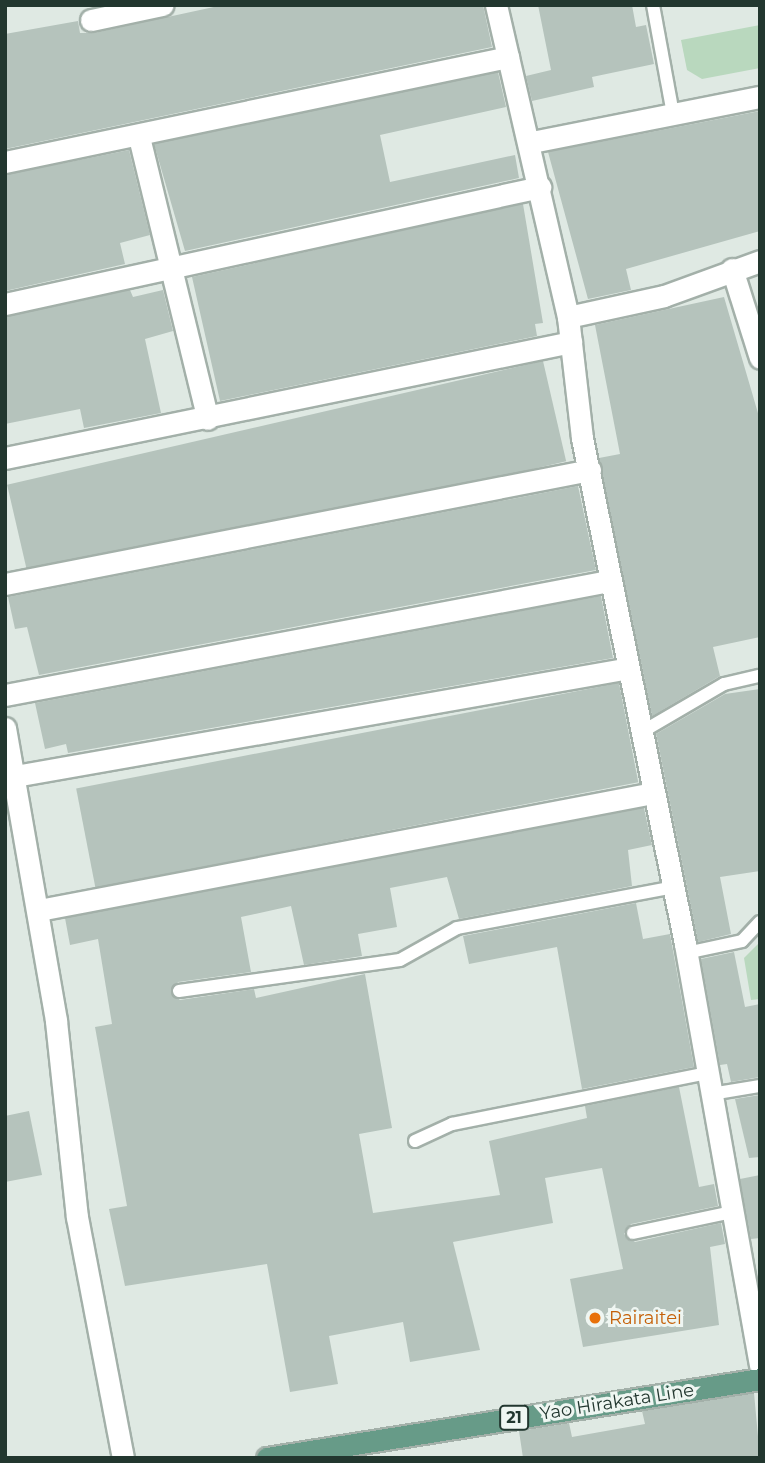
<!DOCTYPE html>
<html>
<head>
<meta charset="utf-8">
<style>
  body { margin:0 }
  #map { position:relative; width:765px; height:1463px; overflow:hidden; background:#dfe9e3; font-family:Montserrat,sans-serif }
  div>[style] { position:absolute }
  .green>* { inset:0; background:#b9d8be }
  .building>* { inset:0; background:#b5c3bc; transform-origin:0 0 }
  .roads { filter:drop-shadow(2px 0 #a3b0a9) drop-shadow(-2px 0 #a3b0a9) drop-shadow(0 2px #a3b0a9) drop-shadow(0 -2px #a3b0a9) }
  .lane>* { height:12px; margin:-6px; padding:0 6px; transform-origin:6px; border-radius:6px; background:#fff }
  .street>* { height:21px; margin:-10.5px; padding:0 10.5px; transform-origin:10.5px; border-radius:10.5px; background:#fff }
  .secondary>* { height:21px; margin:-10.5px; padding:0 10.5px; transform-origin:10.5px; border-radius:10.5px; background:#fff }
  .primary>* { height:21px; margin:-10.5px; padding:0 10.5px; transform-origin:10.5px; border-radius:10.5px; background:#679b88 }
  .dots>* { width:19px; height:19px; translate:-50% -50%; box-sizing:border-box; border:4px solid #eff6f2; border-radius:50% }
  span { translate:-50% -50%; white-space:nowrap; text-align:center; line-height:1.15; -webkit-text-stroke:6px #eff6f2; paint-order:stroke }
  .shield-label span { padding:2px 5px; background:#eff6f2; border:2px solid; border-radius:5px; -webkit-text-stroke-width:0 }
  .shield-label { font-size:16px; color:#22372f; font-weight:700 }
  .food-label { font-size:18px; color:#c56008 }
  .left { translate:0 -50%; text-align:left }
  .street-label { font-size:18px; color:#22372f }
  .frame { position:absolute; inset:0; border:7px solid #22372f; pointer-events:none }
</style>
</head>
<body>
<div id="map">
  <div class="green">
    <i style="clip-path:polygon(760px 25px,760px 68px,702px 79px,687px 70px,681px 40px)"></i>
    <i style="clip-path:polygon(760px 942px,760px 999px,751px 1000px,744px 958px)"></i>
  </div>
  <div class="building">
    <i style="clip-path:polygon(223px 5px,483px 5px,492px 47px,5px 149px,5px 34px,78px 21px,80px 33px,94px 33px)"></i>
    <i style="clip-path:polygon(538px 5px,632px 5px,636px 27px,646px 25px,654px 64px,592px 77px,594px 87px,532px 101px,526px 76px,551px 70px)"></i>
    <i style="clip-path:polygon(498px 72px,506px 107px,380px 135px,390px 182px,515px 155px,519px 178px,185px 251px,154px 144px)"></i>
    <i style="clip-path:polygon(760px 111px,760px 231px,626px 269px,631px 290px,588px 299px,548px 152px)"></i>
    <i style="clip-path:polygon(129px 150px,150px 235px,120px 243px,125px 264px,5px 291px,5px 175px)"></i>
    <i style="clip-path:polygon(523px 204px,543px 323px,535px 324px,537px 336px,220px 401px,192px 277px)"></i>
    <i style="clip-path:polygon(130px 290px,133px 297px,163px 290px,173px 331px,145px 339px,161px 413px,84px 428px,80px 409px,5px 424px,5px 317px)"></i>
    <i style="clip-path:polygon(724px 297px,760px 420px,760px 637px,713px 647px,720px 676px,652px 716px,599px 458px,620px 454px,595px 325px)"></i>
    <i style="left:543px;top:361px;width:103px;height:550px;rotate:77deg"></i>
    <i style="clip-path:polygon(578px 486px,596px 570px,39px 675px,27px 627px,15px 629px,8px 597px)"></i>
    <i style="clip-path:polygon(601px 596px,613px 658px,68px 753px,66px 744px,45px 749px,35px 703px)"></i>
    <i style="left:619px;top:683px;width:101px;height:553px;rotate:79deg"></i>
    <i style="clip-path:polygon(760px 689px,760px 871px,720px 877px,731px 934px,698px 942px,656px 734px,725px 694px)"></i>
    <i style="clip-path:polygon(644px 808px,652px 845px,628px 850px,632px 886px,459px 919px,447px 877px,390px 888px,397px 927px,358px 934px,362px 956px,304px 965px,291px 906px,241px 917px,251px 972px,178px 982px,171px 993px,180px 1000px,254px 989px,256px 998px,365px 974px,392px 1128px,359px 1134px,373px 1213px,500px 1195px,489px 1141px,587px 1118px,585px 1106px,679px 1087px,699px 1187px,714px 1184px,718px 1206px,631px 1224px,624px 1234px,635px 1242px,721px 1223px,725px 1244px,710px 1247px,719px 1325px,583px 1347px,570px 1279px,623px 1269px,602px 1168px,545px 1178px,553px 1223px,453px 1242px,480px 1350px,410px 1362px,403px 1322px,329px 1336px,338px 1384px,290px 1392px,267px 1264px,125px 1286px,109px 1209px,127px 1206px,95px 1027px,112px 1024px,98px 939px,70px 945px,65px 918px)"></i>
    <i style="clip-path:polygon(636px 903px,643px 939px,670px 934px,694px 1067px,582px 1089px,557px 947px,469px 964px,463px 936px)"></i>
    <i style="clip-path:polygon(734px 952px,745px 1007px,760px 1004px,760px 1077px,731px 1082px,727px 1064px,720px 1065px,701px 959px)"></i>
    <i style="clip-path:polygon(760px 1095px,760px 1157px,749px 1158px,735px 1099px)"></i>
    <i style="clip-path:polygon(29px 1111px,42px 1175px,5px 1182px,5px 1116px)"></i>
    <i style="clip-path:polygon(760px 1175px,760px 1238px,751px 1239px,740px 1179px)"></i>
    <i style="clip-path:polygon(754px 1393px,760px 1458px,523px 1458px,519px 1431px,569px 1423px,572px 1437px,645px 1424px,642px 1411px)"></i>
  </div>
  <div class="roads">
    <div class="lane">
      <i style="left:653px;top:5px;width:111px;rotate:79.6deg"></i>
      <i style="left:640px;top:733px;width:97px;rotate:-30.3deg"></i>
      <i style="left:724px;top:684px;width:37px;rotate:-13deg"></i>
      <i style="left:686px;top:953px;width:57px;rotate:-12.1deg"></i>
      <i style="left:742px;top:941px;width:26px;rotate:-47deg"></i>
      <i style="left:179px;top:991px;width:223px;rotate:-8deg"></i>
      <i style="left:400px;top:960px;width:65px;rotate:-29.3deg"></i>
      <i style="left:457px;top:928px;width:220px;rotate:-10.7deg"></i>
      <i style="left:711px;top:1094px;width:50px;rotate:-9.3deg"></i>
      <i style="left:415px;top:1141px;width:41px;rotate:-24.7deg"></i>
      <i style="left:452px;top:1124px;width:260px;rotate:-11.3deg"></i>
      <i style="left:633px;top:1233px;width:102px;rotate:-11.9deg"></i>
    </div>
    <div class="street">
      <i style="left:91px;top:20px;width:73px;rotate:-11.9deg"></i>
      <i style="left:139px;top:137px;width:290px;rotate:76.3deg"></i>
      <i style="left:532px;top:142px;width:232px;rotate:-11.2deg"></i>
      <i style="left:5px;top:162px;width:514px;rotate:-11.79deg"></i>
      <i style="left:732px;top:269px;width:93px;rotate:72.5deg"></i>
      <i style="left:5px;top:304px;width:548px;rotate:-12.34deg"></i>
      <i style="left:568px;top:317px;width:98px;rotate:-12.3deg"></i>
      <i style="left:664px;top:296px;width:102px;rotate:-20deg"></i>
      <i style="left:5px;top:458px;width:578px;rotate:-11.58deg"></i>
      <i style="left:5px;top:584px;width:596px;rotate:-11.03deg"></i>
      <i style="left:5px;top:695px;width:615px;rotate:-10.69deg"></i>
      <i style="left:5px;top:728px;width:297px;rotate:80.1deg"></i>
      <i style="left:56px;top:1021px;width:197px;rotate:83.9deg"></i>
      <i style="left:77px;top:1217px;width:245px;rotate:79.2deg"></i>
      <i style="left:15px;top:776px;width:618px;rotate:-9.97deg"></i>
      <i style="left:39px;top:910px;width:625px;rotate:-10.79deg"></i>
    </div>
    <div class="secondary">
      <i style="left:496px;top:5px;width:320px;rotate:77deg"></i>
      <i style="left:568px;top:317px;width:122px;rotate:83.4deg"></i>
      <i style="left:582px;top:438px;width:516px;rotate:78.49deg"></i>
      <i style="left:685px;top:944px;width:428px;rotate:79.9deg"></i>
    </div>
    <div class="primary">
      <i style="left:267px;top:1458px;width:499px;rotate:-9.1deg"></i>
    </div>
  </div>
  <div class="dots">
    <i style="left:595px;top:1318px;background:#e8710a"></i>
  </div>
  <div class="shield-label">
    <span style="left:514px;top:1418px">21</span>
  </div>
  <div class="food-label">
    <span class="left" style="left:609px;top:1318px">Rairaitei</span>
  </div>
  <div class="street-label">
    <span style="left:617px;top:1402px;rotate:-9deg">Yao Hirakata Line</span>
  </div>
  <div class="frame"></div>
</div>
</body>
</html>
